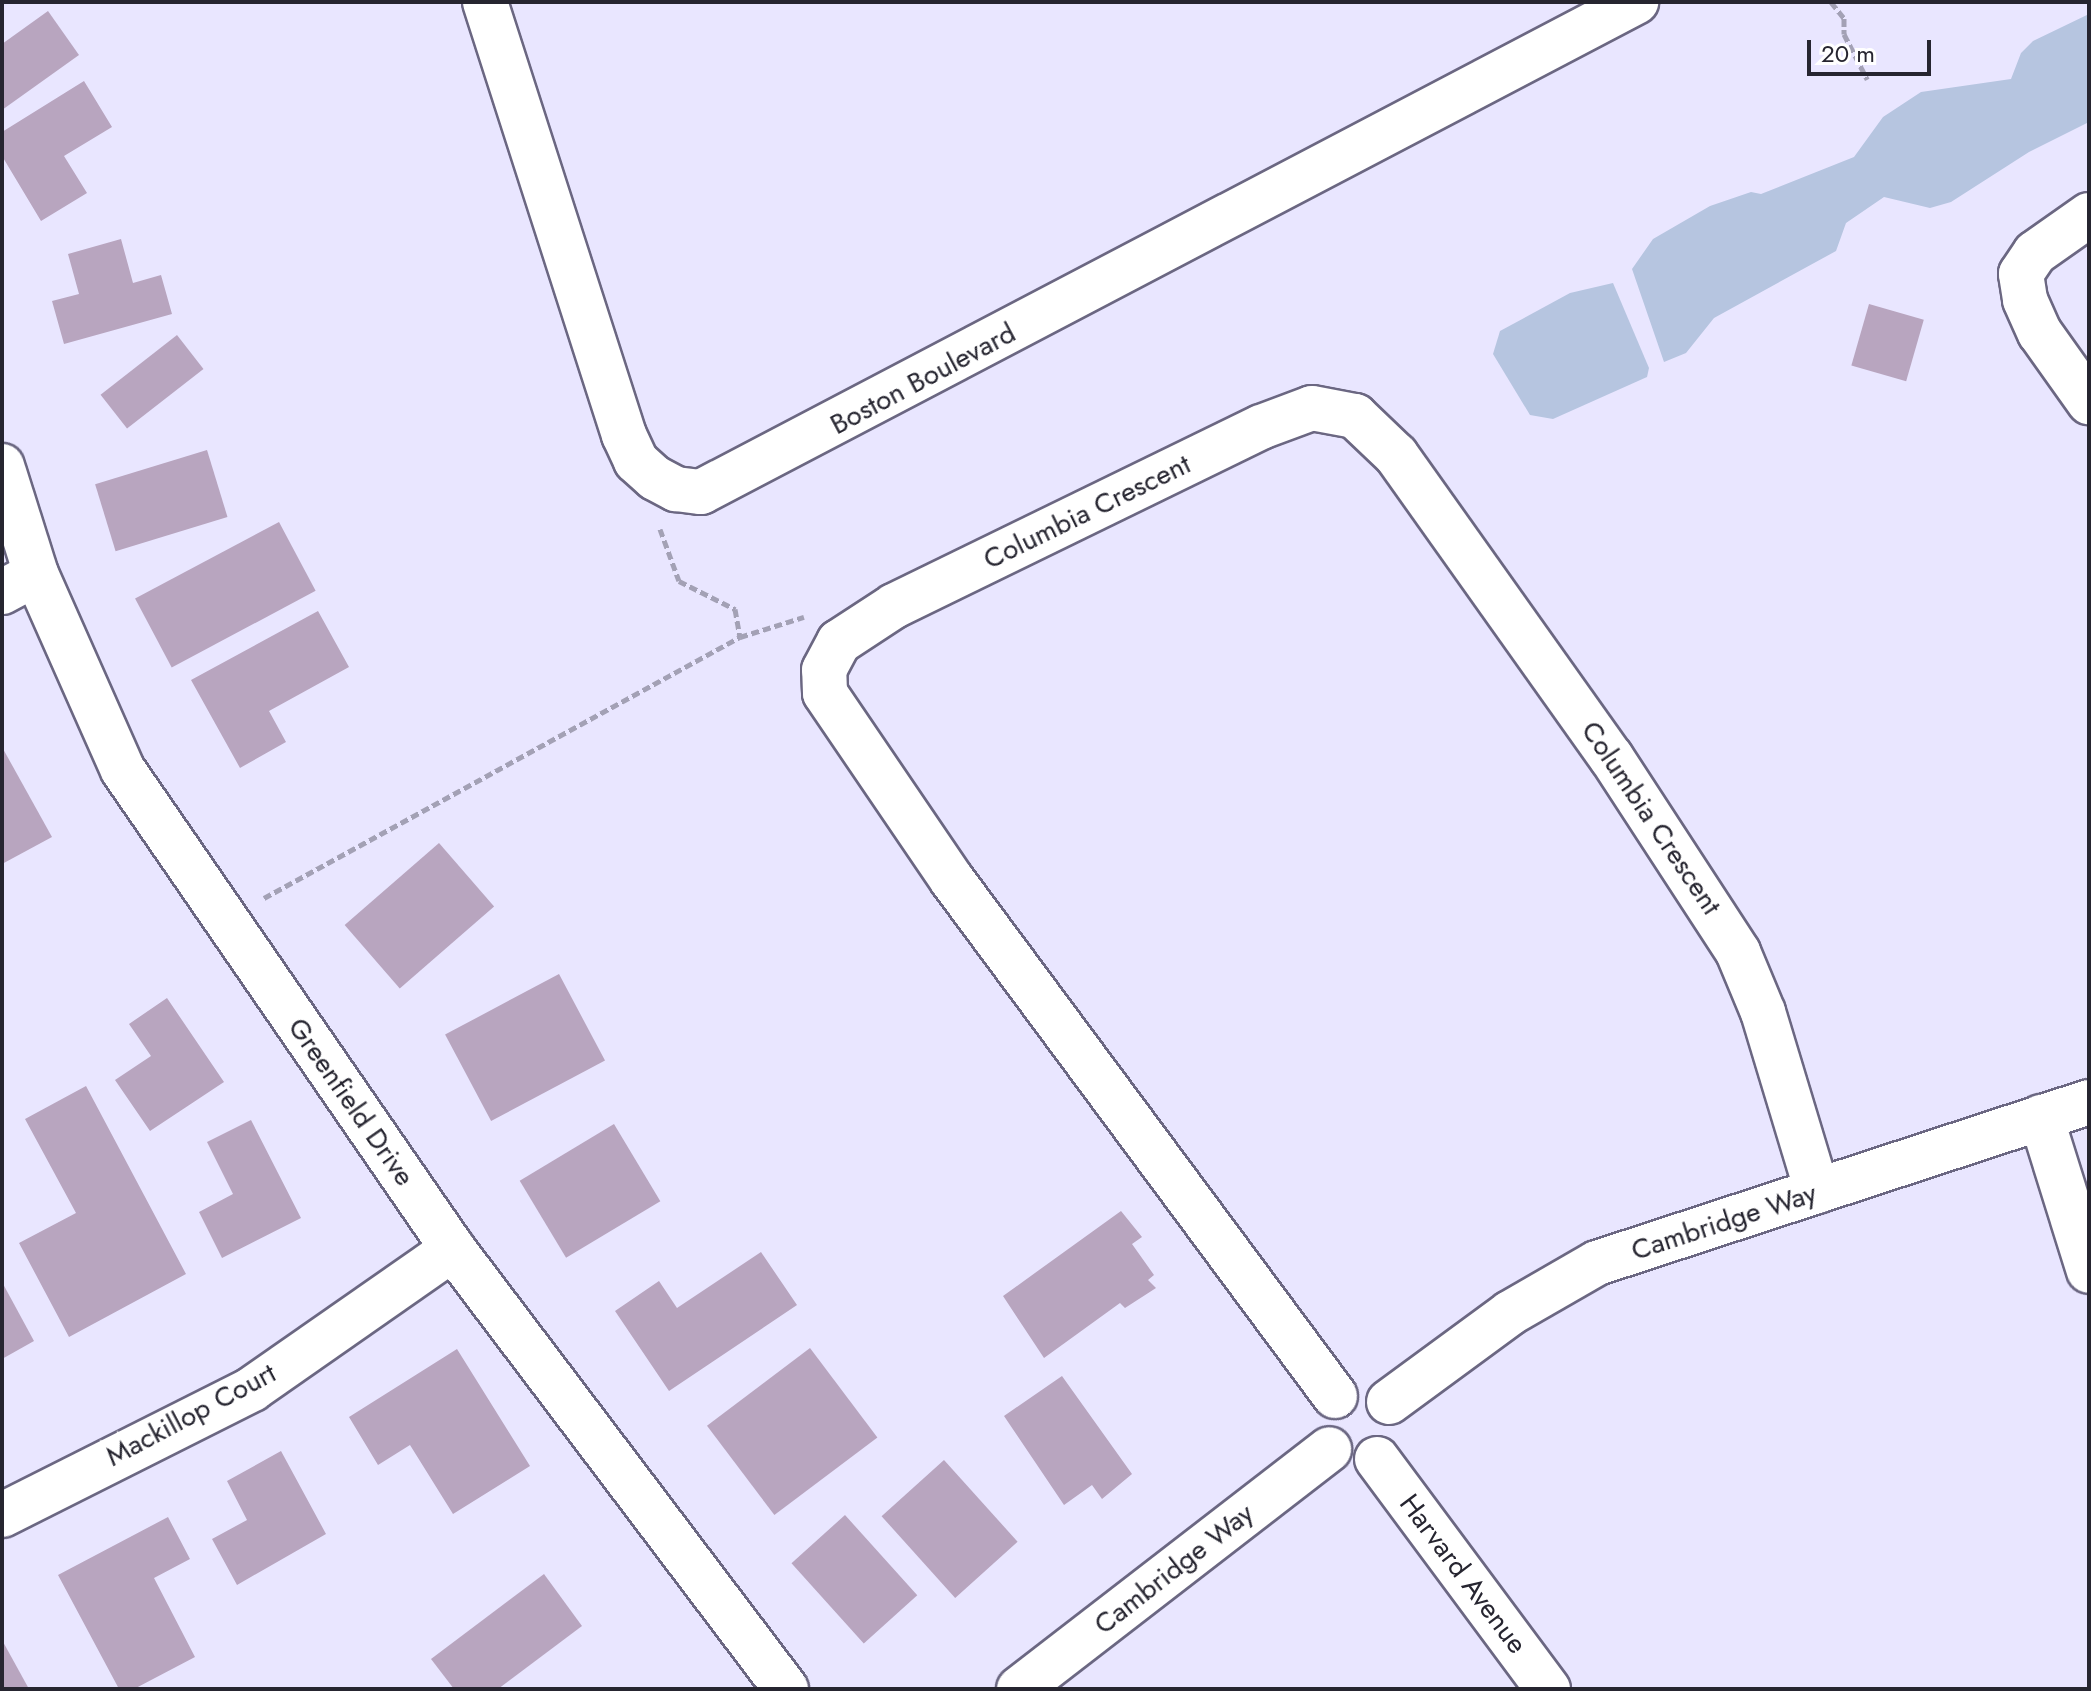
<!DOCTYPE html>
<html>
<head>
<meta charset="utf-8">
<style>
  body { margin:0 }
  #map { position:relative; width:2091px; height:1691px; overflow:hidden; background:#e9e6ff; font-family:Jost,sans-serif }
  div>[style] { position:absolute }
  .water>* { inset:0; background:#b6c5e0 }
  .building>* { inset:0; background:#b8a5bf; transform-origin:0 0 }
  .path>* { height:5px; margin-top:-2.5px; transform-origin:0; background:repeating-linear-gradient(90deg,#a3a1b5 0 8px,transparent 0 12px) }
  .roads { filter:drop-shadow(2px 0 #6b6782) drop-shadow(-2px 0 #6b6782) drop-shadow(0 2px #6b6782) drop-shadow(0 -2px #6b6782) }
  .minor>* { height:44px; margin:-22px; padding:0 22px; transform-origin:22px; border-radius:22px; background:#fff }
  span { translate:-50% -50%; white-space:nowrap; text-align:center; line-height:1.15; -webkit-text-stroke:6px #fff; paint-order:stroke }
  .street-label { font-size:28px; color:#262530 }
  .frame { position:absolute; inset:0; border:4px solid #262530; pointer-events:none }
  .scale { position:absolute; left:1807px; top:40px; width:124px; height:36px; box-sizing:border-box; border:4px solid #262530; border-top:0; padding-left:10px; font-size:24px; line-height:28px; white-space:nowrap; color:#262530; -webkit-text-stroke:6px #fff; paint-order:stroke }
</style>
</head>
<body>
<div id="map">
  <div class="water">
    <i style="clip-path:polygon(2089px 14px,2089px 122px,2029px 152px,1951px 202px,1930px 208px,1884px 197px,1846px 223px,1836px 251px,1714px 318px,1686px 353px,1664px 362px,1632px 269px,1653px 239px,1710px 206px,1751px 192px,1761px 194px,1854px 157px,1883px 117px,1921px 92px,2011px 79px,2021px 53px,2033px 41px)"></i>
    <i style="clip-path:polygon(1613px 283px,1649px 368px,1647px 377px,1553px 419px,1530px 415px,1493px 354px,1500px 331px,1570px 293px)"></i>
  </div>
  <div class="building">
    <i style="clip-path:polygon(48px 11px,79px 55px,2px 110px,2px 44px)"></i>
    <i style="clip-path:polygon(84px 81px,112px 127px,64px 156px,87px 193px,41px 221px,2px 156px,2px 132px)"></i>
    <i style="clip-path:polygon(121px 239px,133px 283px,161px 275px,172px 314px,64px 344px,52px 301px,79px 294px,68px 254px)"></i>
    <i style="left:1869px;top:304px;width:57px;height:64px;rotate:16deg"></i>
    <i style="left:177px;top:335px;width:43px;height:97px;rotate:52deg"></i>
    <i style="left:207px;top:450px;width:70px;height:117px;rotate:73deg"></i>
    <i style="left:279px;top:522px;width:78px;height:163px;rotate:62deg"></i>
    <i style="clip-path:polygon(318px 611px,349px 667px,269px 711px,286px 742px,240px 768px,191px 680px)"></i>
    <i style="clip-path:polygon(2px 747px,52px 837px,2px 864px)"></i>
    <i style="left:439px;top:843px;width:84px;height:125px;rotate:49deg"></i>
    <i style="left:559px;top:974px;width:98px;height:129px;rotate:62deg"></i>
    <i style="clip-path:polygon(167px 998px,224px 1082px,150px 1131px,115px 1080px,151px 1056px,129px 1024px)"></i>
    <i style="clip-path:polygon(86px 1086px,186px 1274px,69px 1337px,19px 1243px,76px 1213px,25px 1119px)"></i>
    <i style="clip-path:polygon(251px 1120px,301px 1218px,222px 1258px,199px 1212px,233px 1194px,207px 1142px)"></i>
    <i style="left:614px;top:1124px;width:90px;height:110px;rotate:59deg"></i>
    <i style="clip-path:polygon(1121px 1211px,1142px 1237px,1132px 1244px,1154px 1275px,1148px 1280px,1156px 1288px,1125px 1308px,1120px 1303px,1044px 1358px,1003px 1296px)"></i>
    <i style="clip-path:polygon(761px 1252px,797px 1305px,669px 1391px,615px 1311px,659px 1281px,677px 1308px)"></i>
    <i style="clip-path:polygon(2px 1282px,34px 1341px,2px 1359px)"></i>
    <i style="left:810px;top:1348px;width:112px;height:129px;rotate:53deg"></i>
    <i style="clip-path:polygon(457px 1349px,530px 1466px,453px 1514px,410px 1445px,378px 1465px,349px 1417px)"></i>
    <i style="clip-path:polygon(1062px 1376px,1132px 1474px,1102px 1499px,1092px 1485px,1064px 1505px,1004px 1416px)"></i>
    <i style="clip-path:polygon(281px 1451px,326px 1534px,237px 1585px,212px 1539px,247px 1520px,227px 1481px)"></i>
    <i style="left:944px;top:1460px;width:110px;height:84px;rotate:48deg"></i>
    <i style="left:845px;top:1515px;width:108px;height:72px;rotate:48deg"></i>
    <i style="clip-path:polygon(168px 1517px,190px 1559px,154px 1578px,195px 1657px,134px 1689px,119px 1689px,58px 1575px)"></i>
    <i style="clip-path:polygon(544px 1574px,582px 1626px,498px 1689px,454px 1689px,431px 1659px)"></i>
    <i style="clip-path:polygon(2px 1640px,29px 1689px,2px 1689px)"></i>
  </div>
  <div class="path">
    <i style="left:1831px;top:2px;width:21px;rotate:51deg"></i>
    <i style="left:1844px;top:18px;width:16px;rotate:90deg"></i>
    <i style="left:1844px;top:34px;width:51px;rotate:62.9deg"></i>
    <i style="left:660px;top:529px;width:55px;rotate:69.9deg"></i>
    <i style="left:679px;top:581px;width:63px;rotate:26.6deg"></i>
    <i style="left:735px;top:609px;width:28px;rotate:80deg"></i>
    <i style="left:264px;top:898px;width:543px;rotate:-28.74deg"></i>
    <i style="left:740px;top:637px;width:67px;rotate:-17.4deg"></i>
  </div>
  <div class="roads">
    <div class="minor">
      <i style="left:485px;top:2px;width:455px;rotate:72.2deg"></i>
      <i style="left:624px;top:435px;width:29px;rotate:65deg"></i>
      <i style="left:636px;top:461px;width:25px;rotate:42deg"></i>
      <i style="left:655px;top:478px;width:24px;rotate:28deg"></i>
      <i style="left:676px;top:489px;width:25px;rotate:7deg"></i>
      <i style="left:701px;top:492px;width:1056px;rotate:-27.66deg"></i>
      <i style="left:2089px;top:215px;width:66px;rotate:144.9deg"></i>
      <i style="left:2035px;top:253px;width:25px;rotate:124deg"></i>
      <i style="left:2021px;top:274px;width:26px;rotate:81deg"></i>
      <i style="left:2025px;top:300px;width:36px;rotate:66deg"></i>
      <i style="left:2040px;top:333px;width:85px;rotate:54.6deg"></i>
      <i style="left:2px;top:466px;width:113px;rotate:72.5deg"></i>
      <i style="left:36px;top:574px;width:214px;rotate:66.1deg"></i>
      <i style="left:123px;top:770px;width:582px;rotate:55.44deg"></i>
      <i style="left:453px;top:1249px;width:552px;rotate:52.88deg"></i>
      <i style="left:2px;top:592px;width:38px;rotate:-28deg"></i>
      <i style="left:2041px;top:1117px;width:161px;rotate:72.7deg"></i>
      <i style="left:1335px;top:1396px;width:643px;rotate:-126.58deg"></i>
      <i style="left:952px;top:880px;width:226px;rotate:-124.2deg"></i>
      <i style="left:825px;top:693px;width:23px;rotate:-92deg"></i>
      <i style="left:824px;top:670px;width:32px;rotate:-62deg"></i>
      <i style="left:839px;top:642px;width:66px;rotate:-33.2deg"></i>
      <i style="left:894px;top:606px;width:408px;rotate:-26deg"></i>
      <i style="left:1261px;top:427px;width:54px;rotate:-20.4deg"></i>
      <i style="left:1312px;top:408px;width:44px;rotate:10.5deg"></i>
      <i style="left:1355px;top:416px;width:57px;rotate:43.6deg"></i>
      <i style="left:1396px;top:455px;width:371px;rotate:54.6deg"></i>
      <i style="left:1611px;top:757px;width:233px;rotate:56.9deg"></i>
      <i style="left:1738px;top:952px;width:65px;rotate:67.4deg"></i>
      <i style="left:1763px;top:1012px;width:187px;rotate:73.2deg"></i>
      <i style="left:1389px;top:1402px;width:150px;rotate:-36.3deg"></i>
      <i style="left:1510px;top:1313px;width:100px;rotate:-29.9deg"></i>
      <i style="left:1597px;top:1263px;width:518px;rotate:-18.12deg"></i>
      <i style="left:1377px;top:1459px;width:287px;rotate:53.4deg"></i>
      <i style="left:2px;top:1515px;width:280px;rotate:-26.7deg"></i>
      <i style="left:252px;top:1389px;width:245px;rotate:-34.9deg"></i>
      <i style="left:1019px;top:1689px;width:392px;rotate:-37.7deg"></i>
    </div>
  </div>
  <div class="street-label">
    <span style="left:923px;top:379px;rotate:-28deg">Boston Boulevard</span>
    <span style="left:1087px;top:512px;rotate:-26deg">Columbia Crescent</span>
    <span style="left:1651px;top:818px;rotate:56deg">Columbia Crescent</span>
    <span style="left:351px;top:1102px;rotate:55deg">Greenfield Drive</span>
    <span style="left:1724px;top:1222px;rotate:-18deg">Cambridge Way</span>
    <span style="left:191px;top:1415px;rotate:-28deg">Mackillop Court</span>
    <span style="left:1174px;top:1569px;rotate:-38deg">Cambridge Way</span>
    <span style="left:1463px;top:1574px;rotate:53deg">Harvard Avenue</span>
  </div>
  <div class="frame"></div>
  <div class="scale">20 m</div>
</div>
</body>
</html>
